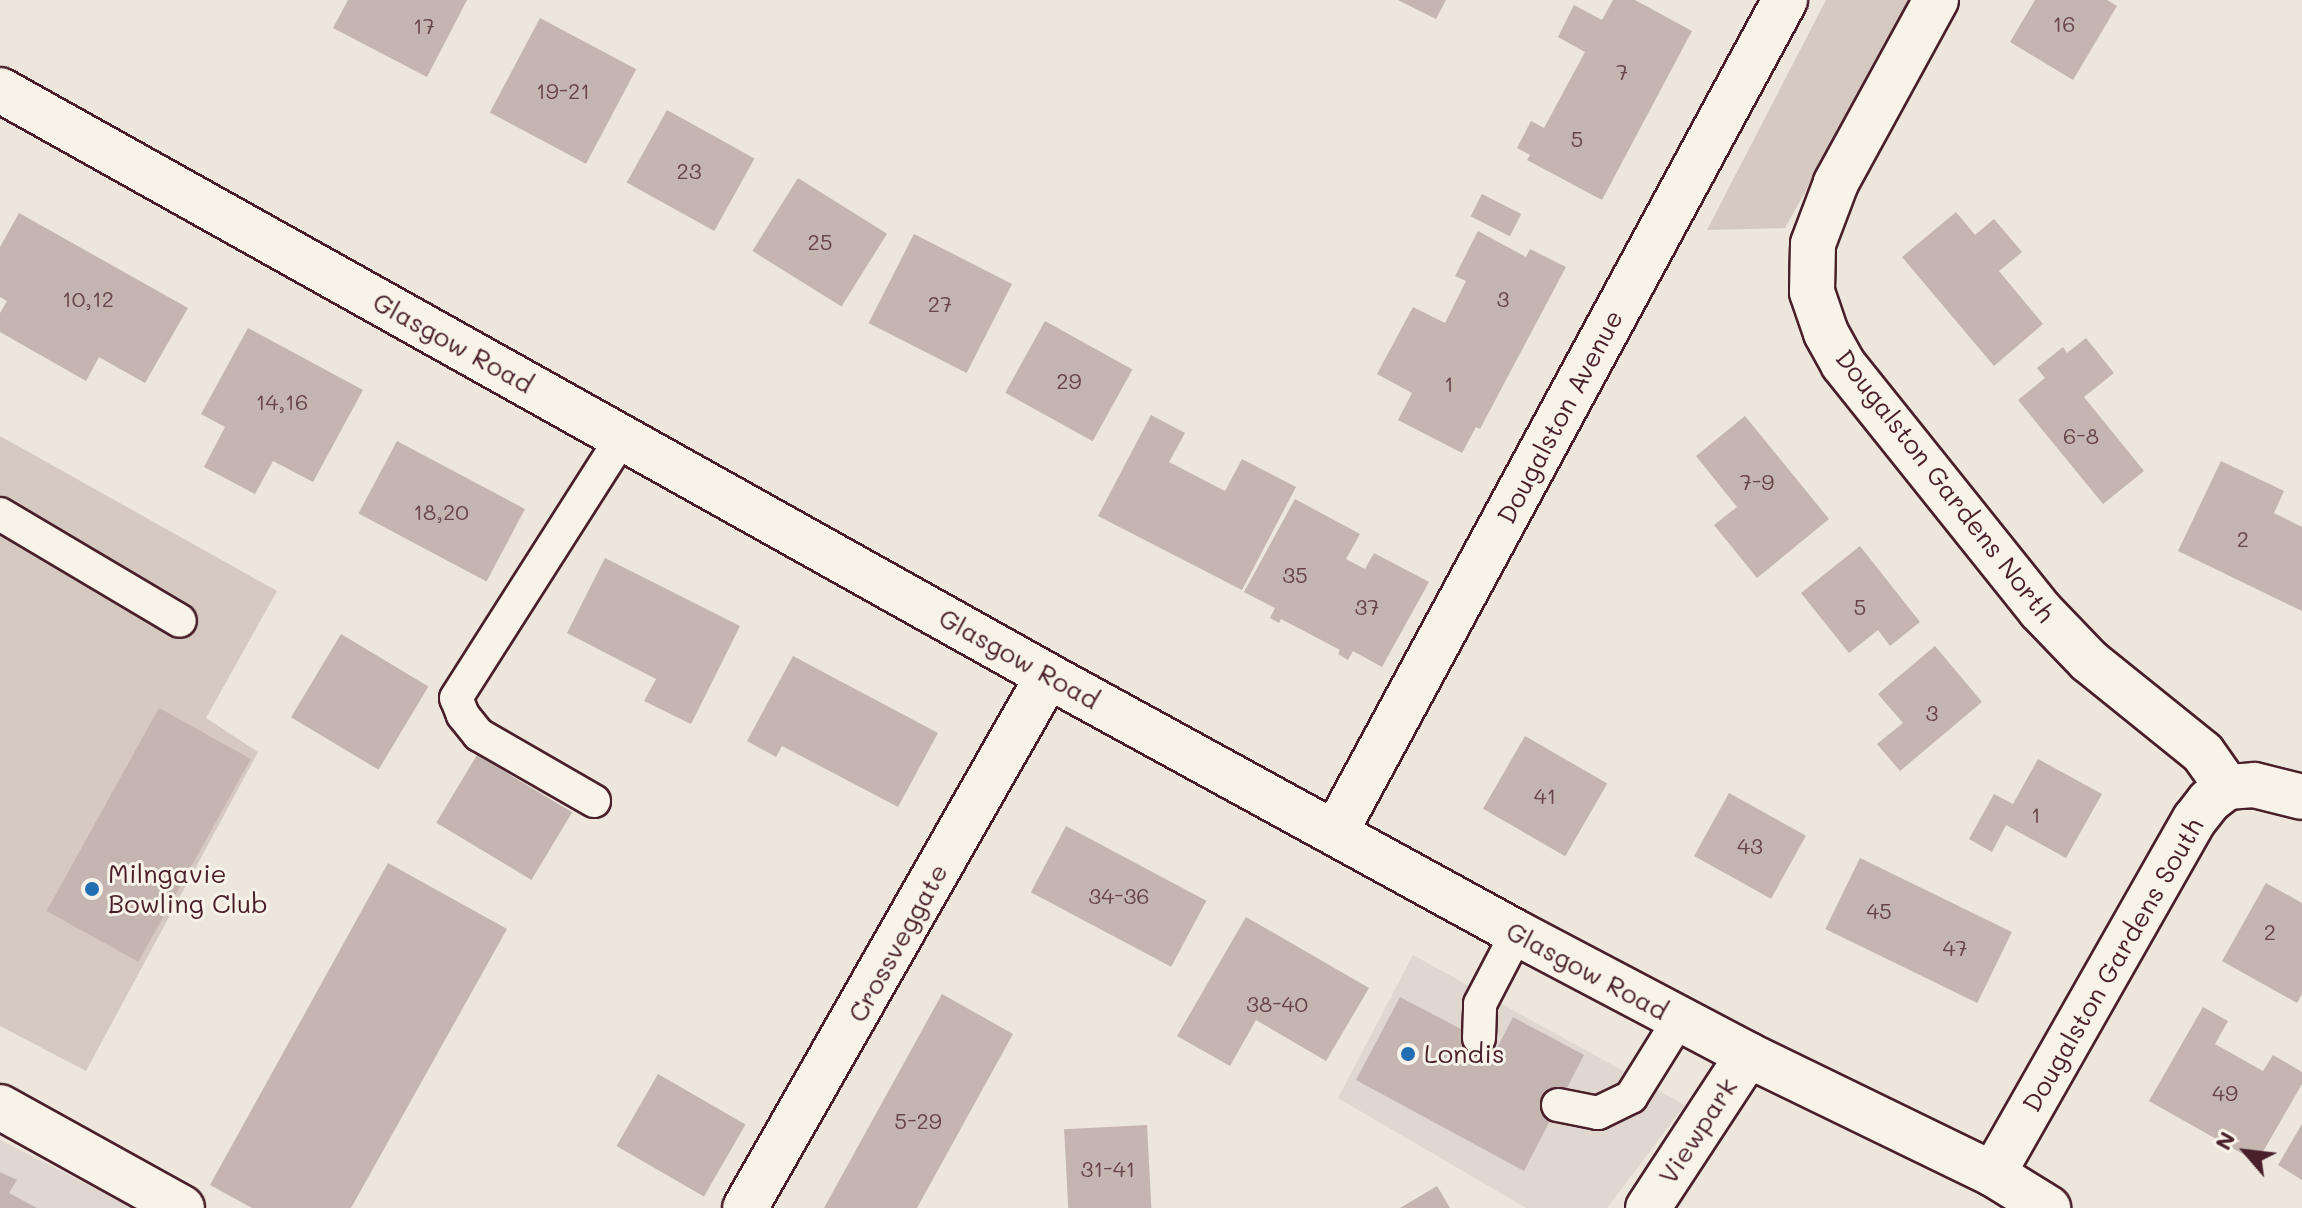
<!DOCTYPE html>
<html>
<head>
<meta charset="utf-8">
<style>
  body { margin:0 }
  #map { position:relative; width:2302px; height:1208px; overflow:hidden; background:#ece6dd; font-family:Mali,sans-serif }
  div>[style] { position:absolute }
  .built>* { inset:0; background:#e0d7d0 }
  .green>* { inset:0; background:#d5c9c2 }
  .building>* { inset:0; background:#c4b5b0; transform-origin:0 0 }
  .roads { filter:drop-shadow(2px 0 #4a1f2b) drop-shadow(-2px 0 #4a1f2b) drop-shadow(0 2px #4a1f2b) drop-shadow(0 -2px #4a1f2b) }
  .lane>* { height:32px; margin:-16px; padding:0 16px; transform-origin:16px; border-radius:16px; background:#f7f3e8 }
  .street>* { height:44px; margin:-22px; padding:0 22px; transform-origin:22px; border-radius:22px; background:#f7f3e8 }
  .primary>* { height:44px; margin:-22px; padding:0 22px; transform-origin:22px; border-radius:22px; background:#f7f3e8 }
  .dots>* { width:22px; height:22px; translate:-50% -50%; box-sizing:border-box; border:4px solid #f7f3e8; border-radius:50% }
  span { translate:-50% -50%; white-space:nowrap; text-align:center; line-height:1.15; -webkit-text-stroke:6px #f7f3e8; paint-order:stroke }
  .number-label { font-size:22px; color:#68444c }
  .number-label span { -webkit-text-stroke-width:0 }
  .street-label { font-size:26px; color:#4a1f2b }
  .poi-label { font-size:26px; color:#4a1f2b }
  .left { translate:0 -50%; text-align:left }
  .north { position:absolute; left:2206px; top:1112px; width:80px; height:80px; -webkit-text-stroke:6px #f7f3e8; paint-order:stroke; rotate:298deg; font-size:22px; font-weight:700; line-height:32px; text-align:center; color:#4a1f2b }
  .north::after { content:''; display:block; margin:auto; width:28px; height:36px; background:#4a1f2b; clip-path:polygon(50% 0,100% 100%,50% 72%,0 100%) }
</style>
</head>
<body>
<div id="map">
  <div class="built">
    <i style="clip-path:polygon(1413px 955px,1685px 1105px,1607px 1208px,1526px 1208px,1338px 1098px)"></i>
    <i style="clip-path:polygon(0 1140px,134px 1208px,0 1208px)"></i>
  </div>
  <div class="green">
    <i style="clip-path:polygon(1826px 0,1911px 0,1785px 228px,1707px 230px)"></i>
    <i style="clip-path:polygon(0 436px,277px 591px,206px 718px,258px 752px,86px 1071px,0 1026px)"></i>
  </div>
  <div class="building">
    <i style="clip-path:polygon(348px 0,467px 0,427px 77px,333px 28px)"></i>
    <i style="clip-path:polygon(1398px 0,1446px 0,1436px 19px)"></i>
    <i style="clip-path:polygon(1613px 0,1635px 0,1692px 31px,1602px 200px,1527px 160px,1530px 155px,1517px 148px,1531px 121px,1544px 128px,1585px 52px,1558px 37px,1574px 5px,1602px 20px)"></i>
    <i style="clip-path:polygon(2035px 0,2107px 0,2117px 6px,2073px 80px,2010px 42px)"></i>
    <i style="left:540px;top:18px;width:109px;height:107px;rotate:28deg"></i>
    <i style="left:667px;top:110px;width:100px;height:83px;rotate:29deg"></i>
    <i style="left:798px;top:178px;width:105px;height:86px;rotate:32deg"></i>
    <i style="left:1482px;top:194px;width:44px;height:25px;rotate:27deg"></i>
    <i style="clip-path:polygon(1956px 212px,1975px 235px,1994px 219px,2022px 252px,1999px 271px,2043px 324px,1994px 366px,1902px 257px)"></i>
    <i style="clip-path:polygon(19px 213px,188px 308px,145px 383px,99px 357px,86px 381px,0 332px,0 313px,7px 301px,0 297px,0 247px)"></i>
    <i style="clip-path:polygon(1478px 231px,1526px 257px,1530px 249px,1566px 267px,1480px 429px,1476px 427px,1462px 453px,1398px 420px,1412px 393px,1377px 374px,1413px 307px,1445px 323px,1466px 281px,1455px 276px)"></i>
    <i style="left:914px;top:234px;width:110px;height:100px;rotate:27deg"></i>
    <i style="left:1045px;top:321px;width:100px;height:82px;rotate:29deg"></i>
    <i style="clip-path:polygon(248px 328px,363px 390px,313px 482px,273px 461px,255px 494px,204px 467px,225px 427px,201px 414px)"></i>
    <i style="clip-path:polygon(2086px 338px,2114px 373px,2084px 397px,2144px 471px,2103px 504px,2018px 400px,2045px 378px,2037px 368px,2063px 347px,2067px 353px)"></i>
    <i style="clip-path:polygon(1151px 415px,1185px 433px,1169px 462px,1225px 491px,1242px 459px,1296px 487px,1242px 590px,1098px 516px)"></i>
    <i style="clip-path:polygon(1745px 416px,1829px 519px,1757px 578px,1714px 525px,1737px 507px,1696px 456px)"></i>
    <i style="left:397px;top:441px;width:145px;height:82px;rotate:28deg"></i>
    <i style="clip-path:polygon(2221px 461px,2284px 491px,2274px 513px,2302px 527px,2302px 611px,2178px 551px)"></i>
    <i style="clip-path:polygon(1295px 499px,1360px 534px,1346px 559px,1365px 569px,1374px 553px,1429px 582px,1382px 667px,1353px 651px,1348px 660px,1338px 654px,1340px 650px,1306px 632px,1281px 619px,1279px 623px,1270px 618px,1275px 608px,1244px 592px)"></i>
    <i style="clip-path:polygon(1860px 546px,1920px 622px,1890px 646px,1878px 630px,1849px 653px,1801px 593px)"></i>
    <i style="clip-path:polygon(605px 558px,740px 626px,691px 724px,644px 701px,656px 679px,567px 633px)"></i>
    <i style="left:341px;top:634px;width:102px;height:97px;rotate:31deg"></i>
    <i style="clip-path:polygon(1935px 646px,1982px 702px,1900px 771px,1877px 744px,1903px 723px,1878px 694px)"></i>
    <i style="clip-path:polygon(793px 656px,938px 733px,898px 807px,782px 746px,776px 757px,747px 741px)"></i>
    <i style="left:159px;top:708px;width:105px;height:232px;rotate:29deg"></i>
    <i style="left:1525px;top:736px;width:95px;height:84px;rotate:30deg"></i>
    <i style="left:477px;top:755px;width:111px;height:79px;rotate:31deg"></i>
    <i style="clip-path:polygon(2038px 759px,2102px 794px,2066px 858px,2006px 825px,1992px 852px,1969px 839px,1994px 794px,2013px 804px)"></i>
    <i style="left:1729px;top:793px;width:88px;height:72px;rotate:29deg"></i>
    <i style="left:1066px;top:826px;width:159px;height:75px;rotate:28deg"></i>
    <i style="left:1860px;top:858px;width:169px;height:79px;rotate:26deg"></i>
    <i style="clip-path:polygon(388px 863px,507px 929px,351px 1208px,252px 1208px,210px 1185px)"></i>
    <i style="clip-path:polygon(2266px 883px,2302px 903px,2302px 994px,2297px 1003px,2222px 961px)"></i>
    <i style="clip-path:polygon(1246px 917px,1369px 988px,1326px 1061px,1256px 1020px,1230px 1066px,1177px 1036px)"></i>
    <i style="clip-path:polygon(942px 994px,1013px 1034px,917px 1208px,824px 1208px)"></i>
    <i style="clip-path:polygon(1400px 997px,1497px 1048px,1513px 1017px,1584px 1055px,1524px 1171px,1356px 1080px)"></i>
    <i style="clip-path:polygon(2203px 1007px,2228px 1021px,2215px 1044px,2263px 1071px,2273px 1055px,2302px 1072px,2302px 1084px,2257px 1162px,2149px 1101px)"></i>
    <i style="left:658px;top:1074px;width:101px;height:83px;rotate:30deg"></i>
    <i style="clip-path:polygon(2302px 1124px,2302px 1180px,2278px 1165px)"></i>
    <i style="left:1147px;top:1125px;width:83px;height:83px;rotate:87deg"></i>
    <i style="clip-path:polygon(0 1172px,17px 1180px,9px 1193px,37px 1208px,0 1208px)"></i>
    <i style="clip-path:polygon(1437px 1186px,1450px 1208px,1400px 1208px)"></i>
  </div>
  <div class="roads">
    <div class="lane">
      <i style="left:0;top:514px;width:209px;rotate:30.7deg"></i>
      <i style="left:594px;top:801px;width:133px;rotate:-150.1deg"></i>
      <i style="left:479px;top:735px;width:26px;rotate:-129deg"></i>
      <i style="left:463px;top:715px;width:18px;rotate:-112deg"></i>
      <i style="left:456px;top:698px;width:309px;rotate:-57.5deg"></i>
      <i style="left:1479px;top:1038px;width:34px;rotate:-88deg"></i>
      <i style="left:1480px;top:1004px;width:80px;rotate:-62.5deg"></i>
      <i style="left:1558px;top:1105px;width:41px;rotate:11.3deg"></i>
      <i style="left:1598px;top:1113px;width:37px;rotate:-26deg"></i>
      <i style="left:1631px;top:1097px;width:91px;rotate:-58.1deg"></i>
    </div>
    <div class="street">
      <i style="left:1936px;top:0;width:209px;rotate:118.7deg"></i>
      <i style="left:1836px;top:183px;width:65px;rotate:110.7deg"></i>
      <i style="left:1813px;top:244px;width:48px;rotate:91.2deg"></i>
      <i style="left:1812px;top:292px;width:43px;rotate:71.1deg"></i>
      <i style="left:1826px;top:333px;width:35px;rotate:61deg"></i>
      <i style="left:1843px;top:364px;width:315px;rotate:51.3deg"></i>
      <i style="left:2040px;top:610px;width:71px;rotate:46.1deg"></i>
      <i style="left:2089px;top:661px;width:146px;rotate:38.9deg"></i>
      <i style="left:2203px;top:753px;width:42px;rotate:54.8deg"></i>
      <i style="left:1335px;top:833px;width:947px;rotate:-61.62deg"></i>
      <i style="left:0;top:1107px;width:208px;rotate:29deg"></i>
      <i style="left:1993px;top:1174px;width:408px;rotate:-60.4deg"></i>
      <i style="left:2195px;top:819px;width:23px;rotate:-52deg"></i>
      <i style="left:2209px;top:801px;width:23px;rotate:-38deg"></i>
      <i style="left:2227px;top:787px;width:27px;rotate:-4deg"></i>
      <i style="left:2254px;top:785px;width:49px;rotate:14deg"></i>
      <i style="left:745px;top:1208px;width:612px;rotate:-60.34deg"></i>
      <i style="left:1648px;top:1208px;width:183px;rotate:-56.8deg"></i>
    </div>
    <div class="primary">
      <i style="left:0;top:90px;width:1201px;rotate:29.21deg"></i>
      <i style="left:1048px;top:676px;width:535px;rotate:28.72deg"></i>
      <i style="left:1517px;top:933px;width:261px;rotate:27.8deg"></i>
      <i style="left:1748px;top:1055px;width:272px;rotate:25.9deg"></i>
      <i style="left:1993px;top:1174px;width:65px;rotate:31.7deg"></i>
    </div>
  </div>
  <div class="dots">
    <i style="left:92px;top:889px;background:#1f6fb2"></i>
    <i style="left:1408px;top:1054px;background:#1f6fb2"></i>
  </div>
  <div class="number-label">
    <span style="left:2064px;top:24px">16</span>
    <span style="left:424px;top:26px">17</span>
    <span style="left:1622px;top:72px">7</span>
    <span style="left:563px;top:91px">19-21</span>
    <span style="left:1577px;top:139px">5</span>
    <span style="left:689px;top:171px">23</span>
    <span style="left:820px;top:242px">25</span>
    <span style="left:88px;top:299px">10,12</span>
    <span style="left:1503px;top:299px">3</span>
    <span style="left:940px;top:304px">27</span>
    <span style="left:1069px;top:381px">29</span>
    <span style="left:1449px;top:384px">1</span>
    <span style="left:282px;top:402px">14,16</span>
    <span style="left:2081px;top:436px">6-8</span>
    <span style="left:1757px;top:482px">7-9</span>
    <span style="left:441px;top:512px">18,20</span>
    <span style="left:2243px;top:539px">2</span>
    <span style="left:1295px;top:575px">35</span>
    <span style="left:1367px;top:607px">37</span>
    <span style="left:1860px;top:607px">5</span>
    <span style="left:1932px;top:713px">3</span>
    <span style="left:1545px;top:796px">41</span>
    <span style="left:2036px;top:815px">1</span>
    <span style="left:1750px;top:846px">43</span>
    <span style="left:1119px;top:896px">34-36</span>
    <span style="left:1879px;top:911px">45</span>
    <span style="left:2270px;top:932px">2</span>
    <span style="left:1955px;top:948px">47</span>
    <span style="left:1277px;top:1004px">38-40</span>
    <span style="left:2225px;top:1093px">49</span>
    <span style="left:918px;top:1121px">5-29</span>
    <span style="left:1108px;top:1169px">31-41</span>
  </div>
  <div class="street-label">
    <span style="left:453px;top:343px;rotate:29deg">Glasgow Road</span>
    <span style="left:1560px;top:417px;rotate:-62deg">Dougalston Avenue</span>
    <span style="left:1945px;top:486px;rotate:52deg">Dougalston Gardens North</span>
    <span style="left:1019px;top:659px;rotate:29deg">Glasgow Road</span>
    <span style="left:898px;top:943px;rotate:-61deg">Crossveggate</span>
    <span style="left:2113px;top:965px;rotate:-60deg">Dougalston Gardens South</span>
    <span style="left:1587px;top:971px;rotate:28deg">Glasgow Road</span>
    <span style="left:1698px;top:1131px;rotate:-57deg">Viewpark</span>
  </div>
  <div class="poi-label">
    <span class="left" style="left:108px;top:889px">Milngavie<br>Bowling Club</span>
    <span class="left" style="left:1424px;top:1054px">Londis</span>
  </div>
  <div class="north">N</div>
</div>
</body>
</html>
